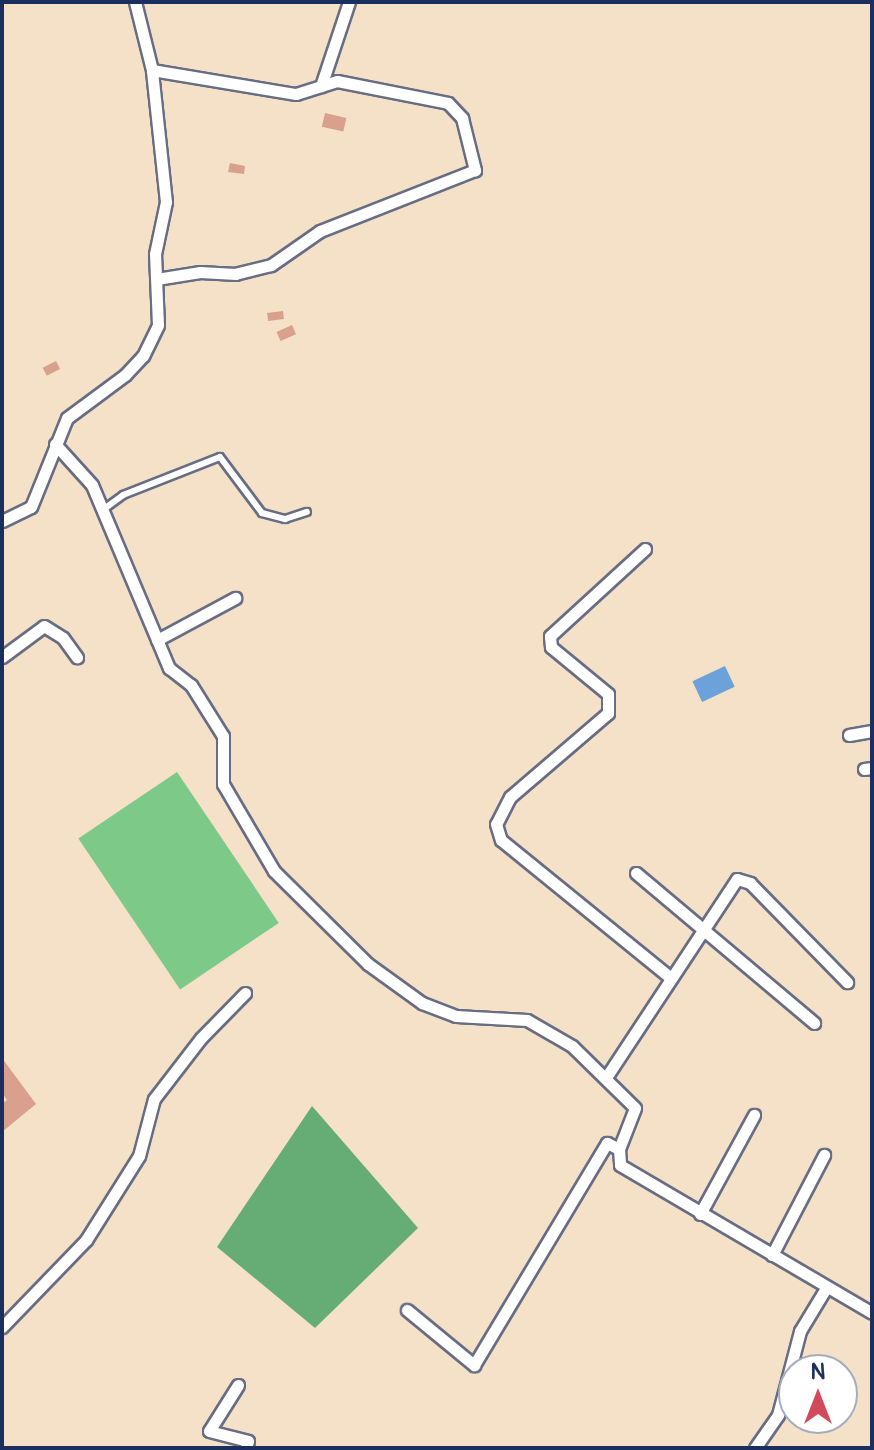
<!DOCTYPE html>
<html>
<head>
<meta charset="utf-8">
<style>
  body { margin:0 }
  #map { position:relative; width:874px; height:1450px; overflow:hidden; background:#f5e1c8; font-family:Pangolin,sans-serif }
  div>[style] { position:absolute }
  .green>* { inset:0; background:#7cc988; transform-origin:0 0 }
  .forest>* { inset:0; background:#65ad74 }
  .water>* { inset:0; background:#6da1d9; transform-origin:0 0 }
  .building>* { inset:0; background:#d8a08d; transform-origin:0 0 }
  .roads { filter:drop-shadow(2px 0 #676d83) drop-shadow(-2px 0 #676d83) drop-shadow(0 2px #676d83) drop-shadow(0 -2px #676d83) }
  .service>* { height:6px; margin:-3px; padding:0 3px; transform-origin:3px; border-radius:3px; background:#fff }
  .minor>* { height:11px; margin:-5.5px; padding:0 5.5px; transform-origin:5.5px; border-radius:5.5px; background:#fff }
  span { translate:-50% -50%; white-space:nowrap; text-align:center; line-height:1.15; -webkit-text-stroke:7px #fff; paint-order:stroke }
  .frame { position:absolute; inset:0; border:4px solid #1b2f5e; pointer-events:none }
  .north { position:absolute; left:778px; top:1354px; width:80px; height:80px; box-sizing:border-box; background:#fff; border:2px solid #a4acbf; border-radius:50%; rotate:0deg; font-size:22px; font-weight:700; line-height:32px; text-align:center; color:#1b2f5e }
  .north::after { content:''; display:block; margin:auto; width:28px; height:36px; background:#d1495b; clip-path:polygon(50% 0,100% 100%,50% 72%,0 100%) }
</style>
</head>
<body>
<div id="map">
  <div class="green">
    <i style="left:177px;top:772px;width:182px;height:119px;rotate:56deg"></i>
  </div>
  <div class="forest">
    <i style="clip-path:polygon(312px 1106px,418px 1228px,315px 1328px,217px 1247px)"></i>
  </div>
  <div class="water">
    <i style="left:725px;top:666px;width:23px;height:36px;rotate:65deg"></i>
  </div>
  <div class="building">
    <i style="left:325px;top:113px;width:22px;height:14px;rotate:13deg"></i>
    <i style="clip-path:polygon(230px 163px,245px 166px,244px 174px,228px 172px)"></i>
    <i style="left:283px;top:311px;width:8px;height:16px;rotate:83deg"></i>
    <i style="left:292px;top:325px;width:10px;height:17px;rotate:66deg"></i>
    <i style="left:56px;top:361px;width:9px;height:15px;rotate:63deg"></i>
    <i style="clip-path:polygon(2px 1058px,36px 1104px,2px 1132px,2px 1104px,7px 1100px,2px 1093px)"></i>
  </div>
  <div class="roads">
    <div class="service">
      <i style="left:104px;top:509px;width:24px;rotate:-36deg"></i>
      <i style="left:123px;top:495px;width:104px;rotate:-21.4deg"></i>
      <i style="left:220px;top:457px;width:70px;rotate:53.1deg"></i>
      <i style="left:262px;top:513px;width:24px;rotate:15deg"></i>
      <i style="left:285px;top:519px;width:23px;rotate:-18deg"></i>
    </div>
    <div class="minor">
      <i style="left:152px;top:70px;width:146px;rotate:9.5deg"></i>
      <i style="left:296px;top:94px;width:43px;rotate:-17.6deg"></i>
      <i style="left:337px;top:81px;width:113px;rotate:11.2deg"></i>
      <i style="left:448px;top:103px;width:21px;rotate:47deg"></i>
      <i style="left:462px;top:118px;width:54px;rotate:76deg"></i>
      <i style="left:475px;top:170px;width:167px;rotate:158.5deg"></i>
      <i style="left:320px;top:231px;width:60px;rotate:145.2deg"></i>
      <i style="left:271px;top:265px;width:36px;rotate:166deg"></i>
      <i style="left:236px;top:274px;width:36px;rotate:-177deg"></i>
      <i style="left:200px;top:272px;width:44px;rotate:170.8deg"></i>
      <i style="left:321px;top:86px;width:89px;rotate:-71.6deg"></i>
      <i style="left:55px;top:444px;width:55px;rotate:47.9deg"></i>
      <i style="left:92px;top:485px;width:199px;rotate:67.2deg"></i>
      <i style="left:169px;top:668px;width:28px;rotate:38deg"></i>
      <i style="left:191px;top:685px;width:60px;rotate:57.9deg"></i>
      <i style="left:223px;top:736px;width:48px;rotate:90deg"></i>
      <i style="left:223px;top:784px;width:101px;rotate:59.6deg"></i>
      <i style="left:274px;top:871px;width:132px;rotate:44.7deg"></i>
      <i style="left:368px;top:964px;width:67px;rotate:35.8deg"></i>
      <i style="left:422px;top:1003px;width:36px;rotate:21deg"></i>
      <i style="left:456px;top:1016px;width:71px;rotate:3.2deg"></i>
      <i style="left:527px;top:1020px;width:52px;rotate:30deg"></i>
      <i style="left:572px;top:1046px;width:88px;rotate:44.5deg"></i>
      <i style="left:635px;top:1108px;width:44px;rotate:111.3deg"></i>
      <i style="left:619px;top:1149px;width:16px;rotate:86deg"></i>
      <i style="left:620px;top:1165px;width:292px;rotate:30.4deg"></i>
      <i style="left:2px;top:521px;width:32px;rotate:-26deg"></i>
      <i style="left:31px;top:507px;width:96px;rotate:-68deg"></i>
      <i style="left:67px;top:418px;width:72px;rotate:-36.6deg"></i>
      <i style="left:125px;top:375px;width:26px;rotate:-47deg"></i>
      <i style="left:143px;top:356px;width:34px;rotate:-64deg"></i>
      <i style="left:158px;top:325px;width:71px;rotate:-92.4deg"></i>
      <i style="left:155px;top:254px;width:53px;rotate:-78.1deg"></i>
      <i style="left:166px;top:202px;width:133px;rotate:-96.1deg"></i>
      <i style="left:152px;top:70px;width:70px;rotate:-104deg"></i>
      <i style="left:645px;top:549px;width:129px;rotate:137.5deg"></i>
      <i style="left:550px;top:636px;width:11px;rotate:85deg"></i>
      <i style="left:551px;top:647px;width:74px;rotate:39.5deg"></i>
      <i style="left:608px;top:694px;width:19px;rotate:90deg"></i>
      <i style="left:608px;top:713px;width:129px;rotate:139.4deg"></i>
      <i style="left:510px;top:797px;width:30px;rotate:117deg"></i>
      <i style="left:496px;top:824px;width:17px;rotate:73deg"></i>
      <i style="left:501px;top:840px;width:219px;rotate:39.1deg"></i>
      <i style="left:157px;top:640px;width:89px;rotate:-28.3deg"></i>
      <i style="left:2px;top:657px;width:52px;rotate:-36.4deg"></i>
      <i style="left:44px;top:626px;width:22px;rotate:32deg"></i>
      <i style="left:63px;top:638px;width:24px;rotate:54deg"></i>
      <i style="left:849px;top:735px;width:23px;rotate:-10deg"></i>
      <i style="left:864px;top:769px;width:8px;rotate:-7deg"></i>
      <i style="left:636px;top:873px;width:233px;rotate:40.1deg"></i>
      <i style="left:607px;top:1076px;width:236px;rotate:-56.6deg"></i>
      <i style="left:737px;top:879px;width:14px;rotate:17deg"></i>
      <i style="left:750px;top:883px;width:139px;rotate:45.6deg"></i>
      <i style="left:700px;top:1214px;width:113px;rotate:-61.4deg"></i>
      <i style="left:772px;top:1255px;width:113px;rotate:-62.5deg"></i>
      <i style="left:407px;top:1310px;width:87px;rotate:39.4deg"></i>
      <i style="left:474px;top:1365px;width:259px;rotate:-59.1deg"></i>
      <i style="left:607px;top:1143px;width:13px;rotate:27deg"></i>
      <i style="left:2px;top:1327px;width:121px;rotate:-46deg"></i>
      <i style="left:86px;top:1240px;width:99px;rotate:-57.8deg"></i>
      <i style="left:139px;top:1156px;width:59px;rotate:-75.3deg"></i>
      <i style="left:154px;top:1099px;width:77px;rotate:-52.4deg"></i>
      <i style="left:201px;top:1038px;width:63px;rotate:-45.6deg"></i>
      <i style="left:238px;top:1385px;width:54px;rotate:122.2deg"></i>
      <i style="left:209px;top:1431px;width:40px;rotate:14.4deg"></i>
      <i style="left:248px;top:1441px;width:7px;rotate:106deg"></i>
      <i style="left:755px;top:1448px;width:40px;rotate:-55.1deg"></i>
      <i style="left:778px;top:1415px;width:87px;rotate:-75.3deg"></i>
      <i style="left:800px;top:1331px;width:50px;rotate:-58.8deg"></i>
    </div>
  </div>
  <div class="frame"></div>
  <div class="north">N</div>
</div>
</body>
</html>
